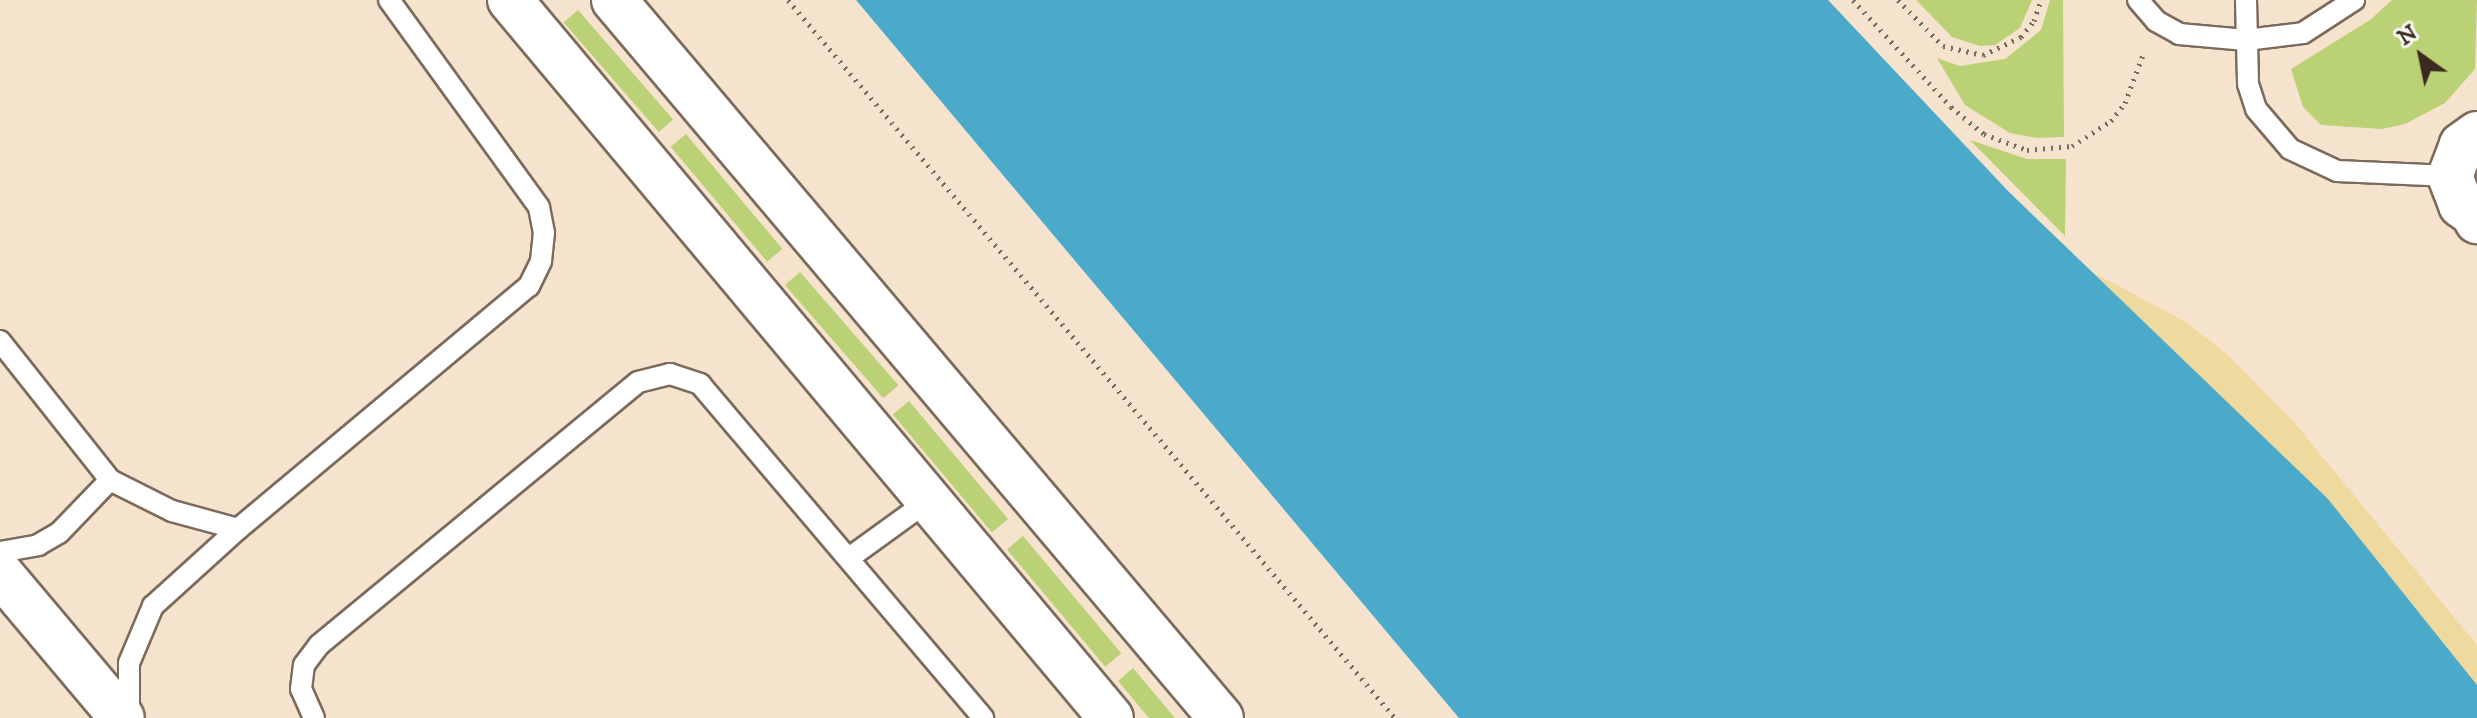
<!DOCTYPE html>
<html>
<head>
<meta charset="utf-8">
<style>
  body { margin:0 }
  #map { position:relative; width:2477px; height:718px; overflow:hidden; background:#f5e3ce; font-family:"IM FELL DW Pica",serif }
  div>[style] { position:absolute }
  .green>* { inset:0; background:#bad175; transform-origin:0 0 }
  .sand>* { inset:0; background:#eeda9e }
  .water>* { inset:0; background:#4baaca }
  .path>* { height:5px; margin-top:-2.5px; transform-origin:0; background:repeating-linear-gradient(90deg,#7c6b5c 0 2px,transparent 0 8px) }
  .roads { filter:drop-shadow(2px 0 #7c6b5c) drop-shadow(-2px 0 #7c6b5c) drop-shadow(0 2px #7c6b5c) drop-shadow(0 -2px #7c6b5c) }
  .lane>* { height:20px; margin:-10px; padding:0 10px; transform-origin:10px; border-radius:10px; background:#fff }
  .secondary>* { height:44px; margin:-22px; padding:0 22px; transform-origin:22px; border-radius:22px; background:#fff }
  .primary>* { height:44px; margin:-22px; padding:0 22px; transform-origin:22px; border-radius:22px; background:#fff }
  span { translate:-50% -50%; white-space:nowrap; text-align:center; line-height:1.15; -webkit-text-stroke:6px #f6f6f2; paint-order:stroke }
  .north { position:absolute; left:2381px; top:16px; width:80px; height:80px; -webkit-text-stroke:6px #f6f6f2; paint-order:stroke; rotate:327deg; font-size:22px; font-weight:700; line-height:32px; text-align:center; color:#3b2a1e }
  .north::after { content:''; display:block; margin:auto; width:28px; height:36px; background:#3b2a1e; clip-path:polygon(50% 0,100% 100%,50% 72%,0 100%) }
</style>
</head>
<body>
<div id="map">
  <div class="green">
    <i style="clip-path:polygon(1916px 0,2032px 0,2020px 28px,1995px 45px,1980px 46px,1952px 37px)"></i>
    <i style="clip-path:polygon(2050px 0,2063px 0,2064px 137px,2037px 138px,2010px 133px,1965px 105px,1937px 58px,1960px 66px,2005px 59px,2041px 30px)"></i>
    <i style="clip-path:polygon(2392px 0,2477px 0,2475px 69px,2445px 103px,2405px 124px,2382px 129px,2321px 125px,2303px 107px,2291px 69px,2370px 20px)"></i>
    <i style="left:578px;top:10px;width:145px;height:19px;rotate:49deg"></i>
    <i style="left:686px;top:134px;width:150px;height:20px;rotate:50deg"></i>
    <i style="clip-path:polygon(1970px 140px,2027px 159px,2066px 159px,2065px 236px)"></i>
    <i style="left:800px;top:272px;width:150px;height:20px;rotate:49deg"></i>
    <i style="left:909px;top:401px;width:154px;height:21px;rotate:50deg"></i>
    <i style="left:1023px;top:536px;width:153px;height:21px;rotate:50deg"></i>
    <i style="clip-path:polygon(1133px 668px,1175px 718px,1149px 718px,1118px 681px)"></i>
  </div>
  <div class="sand">
    <i style="clip-path:polygon(2092px 272px,2186px 322px,2228px 355px,2293px 421px,2477px 645px,2477px 685px,2328px 499px)"></i>
  </div>
  <div class="water">
    <i style="clip-path:polygon(856px 0,1828px 0,2009px 192px,2328px 499px,2477px 685px,2477px 718px,1459px 718px)"></i>
  </div>
  <div class="path">
    <i style="left:788px;top:0;width:940px;rotate:49.79deg"></i>
    <i style="left:1853px;top:0;width:145px;rotate:47.5deg"></i>
    <i style="left:1951px;top:107px;width:43px;rotate:39.3deg"></i>
    <i style="left:1984px;top:134px;width:46px;rotate:20.4deg"></i>
    <i style="left:2027px;top:150px;width:45px;rotate:-5.1deg"></i>
    <i style="left:2072px;top:146px;width:46px;rotate:-32.7deg"></i>
    <i style="left:2111px;top:121px;width:23px;rotate:-52deg"></i>
    <i style="left:2125px;top:103px;width:54px;rotate:-69.6deg"></i>
    <i style="left:1898px;top:0;width:64px;rotate:45.6deg"></i>
    <i style="left:1943px;top:46px;width:41px;rotate:12.7deg"></i>
    <i style="left:1983px;top:55px;width:42px;rotate:-25.3deg"></i>
    <i style="left:2021px;top:37px;width:21px;rotate:-51deg"></i>
    <i style="left:2034px;top:21px;width:22px;rotate:-72deg"></i>
  </div>
  <div class="roads">
    <div class="lane">
      <i style="left:2138px;top:0;width:28px;rotate:49deg"></i>
      <i style="left:2156px;top:21px;width:26px;rotate:29deg"></i>
      <i style="left:2179px;top:34px;width:67px;rotate:5.1deg"></i>
      <i style="left:2246px;top:40px;width:57px;rotate:-7deg"></i>
      <i style="left:2303px;top:33px;width:61px;rotate:-32.9deg"></i>
      <i style="left:2246px;top:0;width:84px;rotate:88.6deg"></i>
      <i style="left:2248px;top:84px;width:26px;rotate:72deg"></i>
      <i style="left:2256px;top:109px;width:52px;rotate:49.6deg"></i>
      <i style="left:2290px;top:149px;width:52px;rotate:25.1deg"></i>
      <i style="left:2337px;top:171px;width:113px;rotate:2.5deg"></i>
      <i style="left:0;top:341px;width:177px;rotate:51.6deg"></i>
      <i style="left:110px;top:480px;width:69px;rotate:26.6deg"></i>
      <i style="left:172px;top:511px;width:68px;rotate:15.3deg"></i>
      <i style="left:238px;top:529px;width:379px;rotate:-39.9deg"></i>
      <i style="left:529px;top:286px;width:28px;rotate:-64deg"></i>
      <i style="left:541px;top:261px;width:28px;rotate:-84deg"></i>
      <i style="left:544px;top:233px;width:26px;rotate:-101deg"></i>
      <i style="left:539px;top:207px;width:256px;rotate:-125.9deg"></i>
      <i style="left:0;top:552px;width:39px;rotate:-10deg"></i>
      <i style="left:38px;top:545px;width:24px;rotate:-30deg"></i>
      <i style="left:59px;top:533px;width:74px;rotate:-46.1deg"></i>
      <i style="left:849px;top:558px;width:99px;rotate:-35.9deg"></i>
      <i style="left:129px;top:718px;width:55px;rotate:-90deg"></i>
      <i style="left:129px;top:663px;width:62px;rotate:-67.2deg"></i>
      <i style="left:153px;top:606px;width:115px;rotate:-42.2deg"></i>
      <i style="left:314px;top:718px;width:32px;rotate:-114deg"></i>
      <i style="left:301px;top:689px;width:24px;rotate:-83deg"></i>
      <i style="left:304px;top:665px;width:25px;rotate:-53deg"></i>
      <i style="left:319px;top:645px;width:413px;rotate:-39.5deg"></i>
      <i style="left:638px;top:382px;width:33px;rotate:-14deg"></i>
      <i style="left:670px;top:374px;width:32px;rotate:18deg"></i>
      <i style="left:700px;top:384px;width:438px;rotate:49.7deg"></i>
    </div>
    <div class="secondary">
      <i style="left:510px;top:0;width:936px;rotate:50.07deg"></i>
      <i style="left:614px;top:0;width:940px;rotate:49.79deg"></i>
      <i style="left:2477px;top:134px;width:19px;rotate:144deg"></i>
      <i style="left:2462px;top:145px;width:33px;rotate:111deg"></i>
      <i style="left:2450px;top:176px;width:31px;rotate:69deg"></i>
      <i style="left:2461px;top:205px;width:19px;rotate:35deg"></i>
      <i style="left:0;top:573px;width:189px;rotate:49.9deg"></i>
    </div>
    <div class="primary">
      <i style="left:2474px;top:215px;width:7px;rotate:63deg"></i>
    </div>
  </div>
  <div class="north">N</div>
</div>
</body>
</html>
